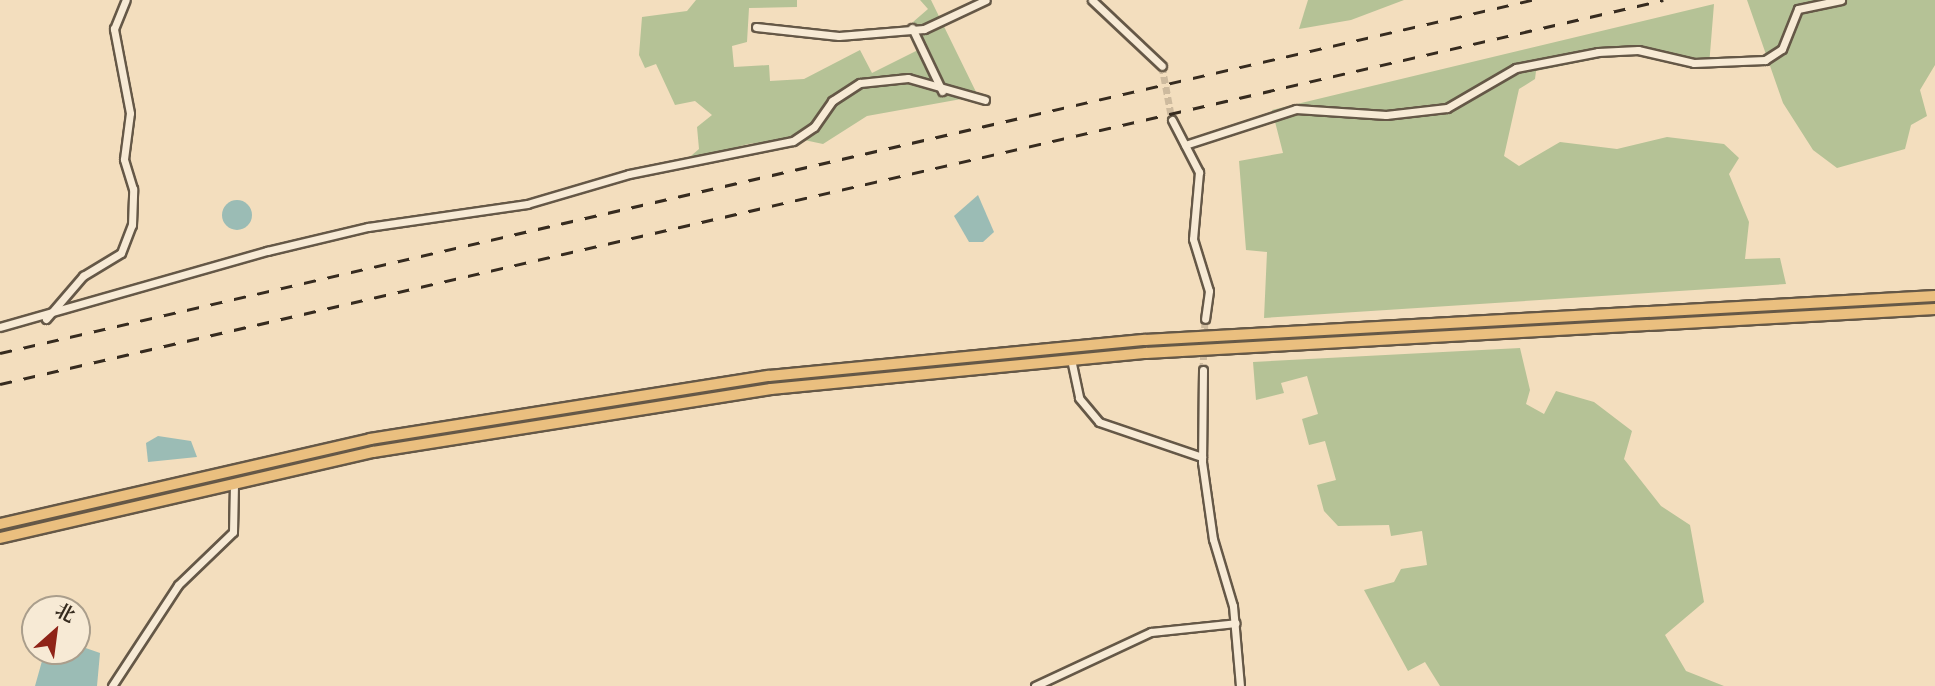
<!DOCTYPE html>
<html>
<head>
<meta charset="utf-8">
<style>
  body { margin:0 }
  #map { position:relative; width:1935px; height:686px; overflow:hidden; background:#f3debe; font-family:"IM FELL French Canon","Noto Serif SC",serif }
  div>[style] { position:absolute }
  .green>* { inset:0; background:#b5c296 }
  .water>* { inset:0; background:#9bbcb5 }
  .round { border-radius:50% }
  .minor-tunnel>* { height:7px; margin-top:-3.5px; transform-origin:0; background:repeating-linear-gradient(90deg,#cdba9e 0 7px,transparent 0 10.5px) }
  .roads { filter:drop-shadow(2px 0 #655847) drop-shadow(-2px 0 #655847) drop-shadow(0 2px #655847) drop-shadow(0 -2px #655847) }
  .minor>* { height:7px; margin:-3.5px; padding:0 3.5px; transform-origin:3.5px; border-radius:3.5px; background:#f7ead5 }
  .primary>* { height:10px; margin:-5px; padding:0 5px; transform-origin:5px; border-radius:5px; background:#eabf7f }
  .rail>* { height:2.5px; margin-top:-1.25px; transform-origin:0; background:repeating-linear-gradient(90deg,#362b1f 0 12px,transparent 0 24px) }
  span { translate:-50% -50%; white-space:nowrap; text-align:center; line-height:1.15; -webkit-text-stroke:5px #f7ead5; paint-order:stroke }
  .north { position:absolute; left:21px; top:595px; width:70px; height:70px; box-sizing:border-box; background:#f7ead5; border:2px solid #aa9e8c; border-radius:50%; rotate:28deg; font-size:19px; font-weight:700; line-height:28px; text-align:center; color:#362b1f }
  .north::after { content:''; display:block; margin:auto; width:24px; height:32px; background:#8f2418; clip-path:polygon(50% 0,100% 100%,50% 72%,0 100%) }
</style>
</head>
<body>
<div id="map">
  <div class="green">
    <i style="clip-path:polygon(696px 0,797px 0,797px 7px,749px 8px,747px 42px,732px 46px,734px 67px,769px 65px,770px 81px,804px 79px,860px 50px,872px 73px,926px 46px,913px 22px,928px 9px,920px 0,931px 0,978px 96px,867px 116px,823px 144px,795px 138px,748px 144px,685px 161px,699px 149px,697px 127px,712px 115px,695px 101px,675px 105px,656px 64px,645px 68px,639px 55px,642px 17px,687px 11px)"></i>
    <i style="clip-path:polygon(1308px 0,1404px 0,1351px 20px,1299px 29px)"></i>
    <i style="clip-path:polygon(1747px 0,1935px 0,1935px 65px,1920px 90px,1927px 116px,1911px 125px,1905px 149px,1837px 168px,1813px 150px,1783px 103px)"></i>
    <i style="clip-path:polygon(1714px 4px,1709px 66px,1625px 53px,1536px 71px,1535px 79px,1519px 89px,1504px 156px,1519px 166px,1560px 142px,1617px 149px,1667px 137px,1724px 144px,1739px 158px,1729px 174px,1749px 222px,1745px 259px,1780px 258px,1786px 284px,1264px 318px,1267px 252px,1246px 250px,1239px 161px,1283px 153px,1272px 110px)"></i>
    <i style="clip-path:polygon(1520px 348px,1530px 390px,1526px 404px,1544px 414px,1556px 391px,1594px 402px,1632px 431px,1624px 459px,1661px 506px,1690px 525px,1704px 602px,1665px 635px,1686px 671px,1724px 686px,1440px 686px,1425px 662px,1408px 671px,1364px 590px,1394px 582px,1401px 569px,1427px 565px,1422px 531px,1391px 536px,1389px 525px,1338px 526px,1324px 511px,1317px 485px,1336px 480px,1325px 441px,1309px 445px,1302px 419px,1318px 414px,1307px 376px,1281px 383px,1284px 393px,1256px 400px,1253px 362px)"></i>
  </div>
  <div class="water">
    <i style="clip-path:polygon(978px 195px,994px 232px,983px 242px,969px 242px,954px 216px)"></i>
    <i class="round" style="left:222px;top:200px;width:30px;height:30px"></i>
    <i style="clip-path:polygon(158px 436px,191px 441px,197px 457px,148px 462px,146px 443px)"></i>
    <i style="clip-path:polygon(77px 645px,100px 653px,97px 686px,35px 686px,42px 661px,77px 651px)"></i>
  </div>
  <div class="minor-tunnel">
    <i style="left:1162px;top:66px;width:55px;rotate:79.5deg"></i>
    <i style="left:1203px;top:370px;width:51px;rotate:-87.8deg"></i>
  </div>
  <div class="roads">
    <div class="minor">
      <i style="left:1092px;top:0;width:96px;rotate:43.3deg"></i>
      <i style="left:756px;top:27px;width:83px;rotate:6.2deg"></i>
      <i style="left:839px;top:36px;width:85px;rotate:-4.7deg"></i>
      <i style="left:924px;top:29px;width:68px;rotate:-25.1deg"></i>
      <i style="left:912px;top:28px;width:70px;rotate:64.5deg"></i>
      <i style="left:1172px;top:120px;width:59px;rotate:62.6deg"></i>
      <i style="left:1199px;top:172px;width:67px;rotate:95.1deg"></i>
      <i style="left:1193px;top:239px;width:54px;rotate:72.9deg"></i>
      <i style="left:1209px;top:291px;width:28px;rotate:98deg"></i>
      <i style="left:1185px;top:145px;width:117px;rotate:-18deg"></i>
      <i style="left:1296px;top:109px;width:90px;rotate:3.8deg"></i>
      <i style="left:1386px;top:115px;width:61px;rotate:-6.5deg"></i>
      <i style="left:1447px;top:108px;width:80px;rotate:-30.1deg"></i>
      <i style="left:1516px;top:68px;width:84px;rotate:-11deg"></i>
      <i style="left:1598px;top:52px;width:40px;rotate:-2.9deg"></i>
      <i style="left:1638px;top:50px;width:57px;rotate:13.1deg"></i>
      <i style="left:1694px;top:63px;width:71px;rotate:-2.4deg"></i>
      <i style="left:1765px;top:60px;width:20px;rotate:-33deg"></i>
      <i style="left:1782px;top:49px;width:43px;rotate:-68.2deg"></i>
      <i style="left:1798px;top:9px;width:44px;rotate:-11.8deg"></i>
      <i style="left:46px;top:319px;width:57px;rotate:-49.3deg"></i>
      <i style="left:83px;top:276px;width:44px;rotate:-31.2deg"></i>
      <i style="left:121px;top:253px;width:30px;rotate:-69deg"></i>
      <i style="left:132px;top:225px;width:36px;rotate:-88deg"></i>
      <i style="left:133px;top:189px;width:31px;rotate:-107deg"></i>
      <i style="left:124px;top:159px;width:46px;rotate:-82.6deg"></i>
      <i style="left:130px;top:113px;width:86px;rotate:-100.8deg"></i>
      <i style="left:114px;top:29px;width:31px;rotate:-68deg"></i>
      <i style="left:0;top:327px;width:278px;rotate:-15.9deg"></i>
      <i style="left:267px;top:251px;width:104px;rotate:-13.4deg"></i>
      <i style="left:368px;top:227px;width:161px;rotate:-8.2deg"></i>
      <i style="left:527px;top:204px;width:106px;rotate:-16.4deg"></i>
      <i style="left:629px;top:174px;width:167px;rotate:-11.4deg"></i>
      <i style="left:793px;top:141px;width:25px;rotate:-34deg"></i>
      <i style="left:814px;top:127px;width:32px;rotate:-55deg"></i>
      <i style="left:832px;top:101px;width:33px;rotate:-33deg"></i>
      <i style="left:860px;top:83px;width:48px;rotate:-5.9deg"></i>
      <i style="left:908px;top:78px;width:80px;rotate:15.9deg"></i>
      <i style="left:1071px;top:359px;width:40px;rotate:78deg"></i>
      <i style="left:1079px;top:398px;width:31px;rotate:50deg"></i>
      <i style="left:1099px;top:422px;width:109px;rotate:18.8deg"></i>
      <i style="left:1203px;top:370px;width:92px;rotate:90.6deg"></i>
      <i style="left:1202px;top:462px;width:78px;rotate:81.9deg"></i>
      <i style="left:1213px;top:539px;width:70px;rotate:73.4deg"></i>
      <i style="left:1233px;top:606px;width:80px;rotate:85deg"></i>
      <i style="left:112px;top:686px;width:121px;rotate:-56.8deg"></i>
      <i style="left:178px;top:585px;width:76px;rotate:-43.9deg"></i>
      <i style="left:233px;top:532px;width:49px;rotate:-88.8deg"></i>
      <i style="left:1035px;top:686px;width:128px;rotate:-25deg"></i>
      <i style="left:1151px;top:632px;width:85px;rotate:-6deg"></i>
    </div>
    <div class="primary">
      <i style="left:0;top:524px;width:380px;rotate:-12.9deg"></i>
      <i style="left:370px;top:439px;width:404px;rotate:-9deg"></i>
      <i style="left:769px;top:376px;width:378px;rotate:-5.5deg"></i>
      <i style="left:1145px;top:340px;width:791px;rotate:-3.19deg"></i>
      <i style="left:0;top:538px;width:383px;rotate:-13deg"></i>
      <i style="left:373px;top:452px;width:403px;rotate:-9deg"></i>
      <i style="left:771px;top:389px;width:377px;rotate:-5.5deg"></i>
      <i style="left:1146px;top:353px;width:790px;rotate:-3.19deg"></i>
    </div>
  </div>
  <div class="rail">
    <i style="left:0;top:353px;width:1572px;rotate:-12.98deg"></i>
    <i style="left:0;top:384px;width:1707px;rotate:-13deg"></i>
  </div>
  <div class="north">北</div>
</div>
</body>
</html>
